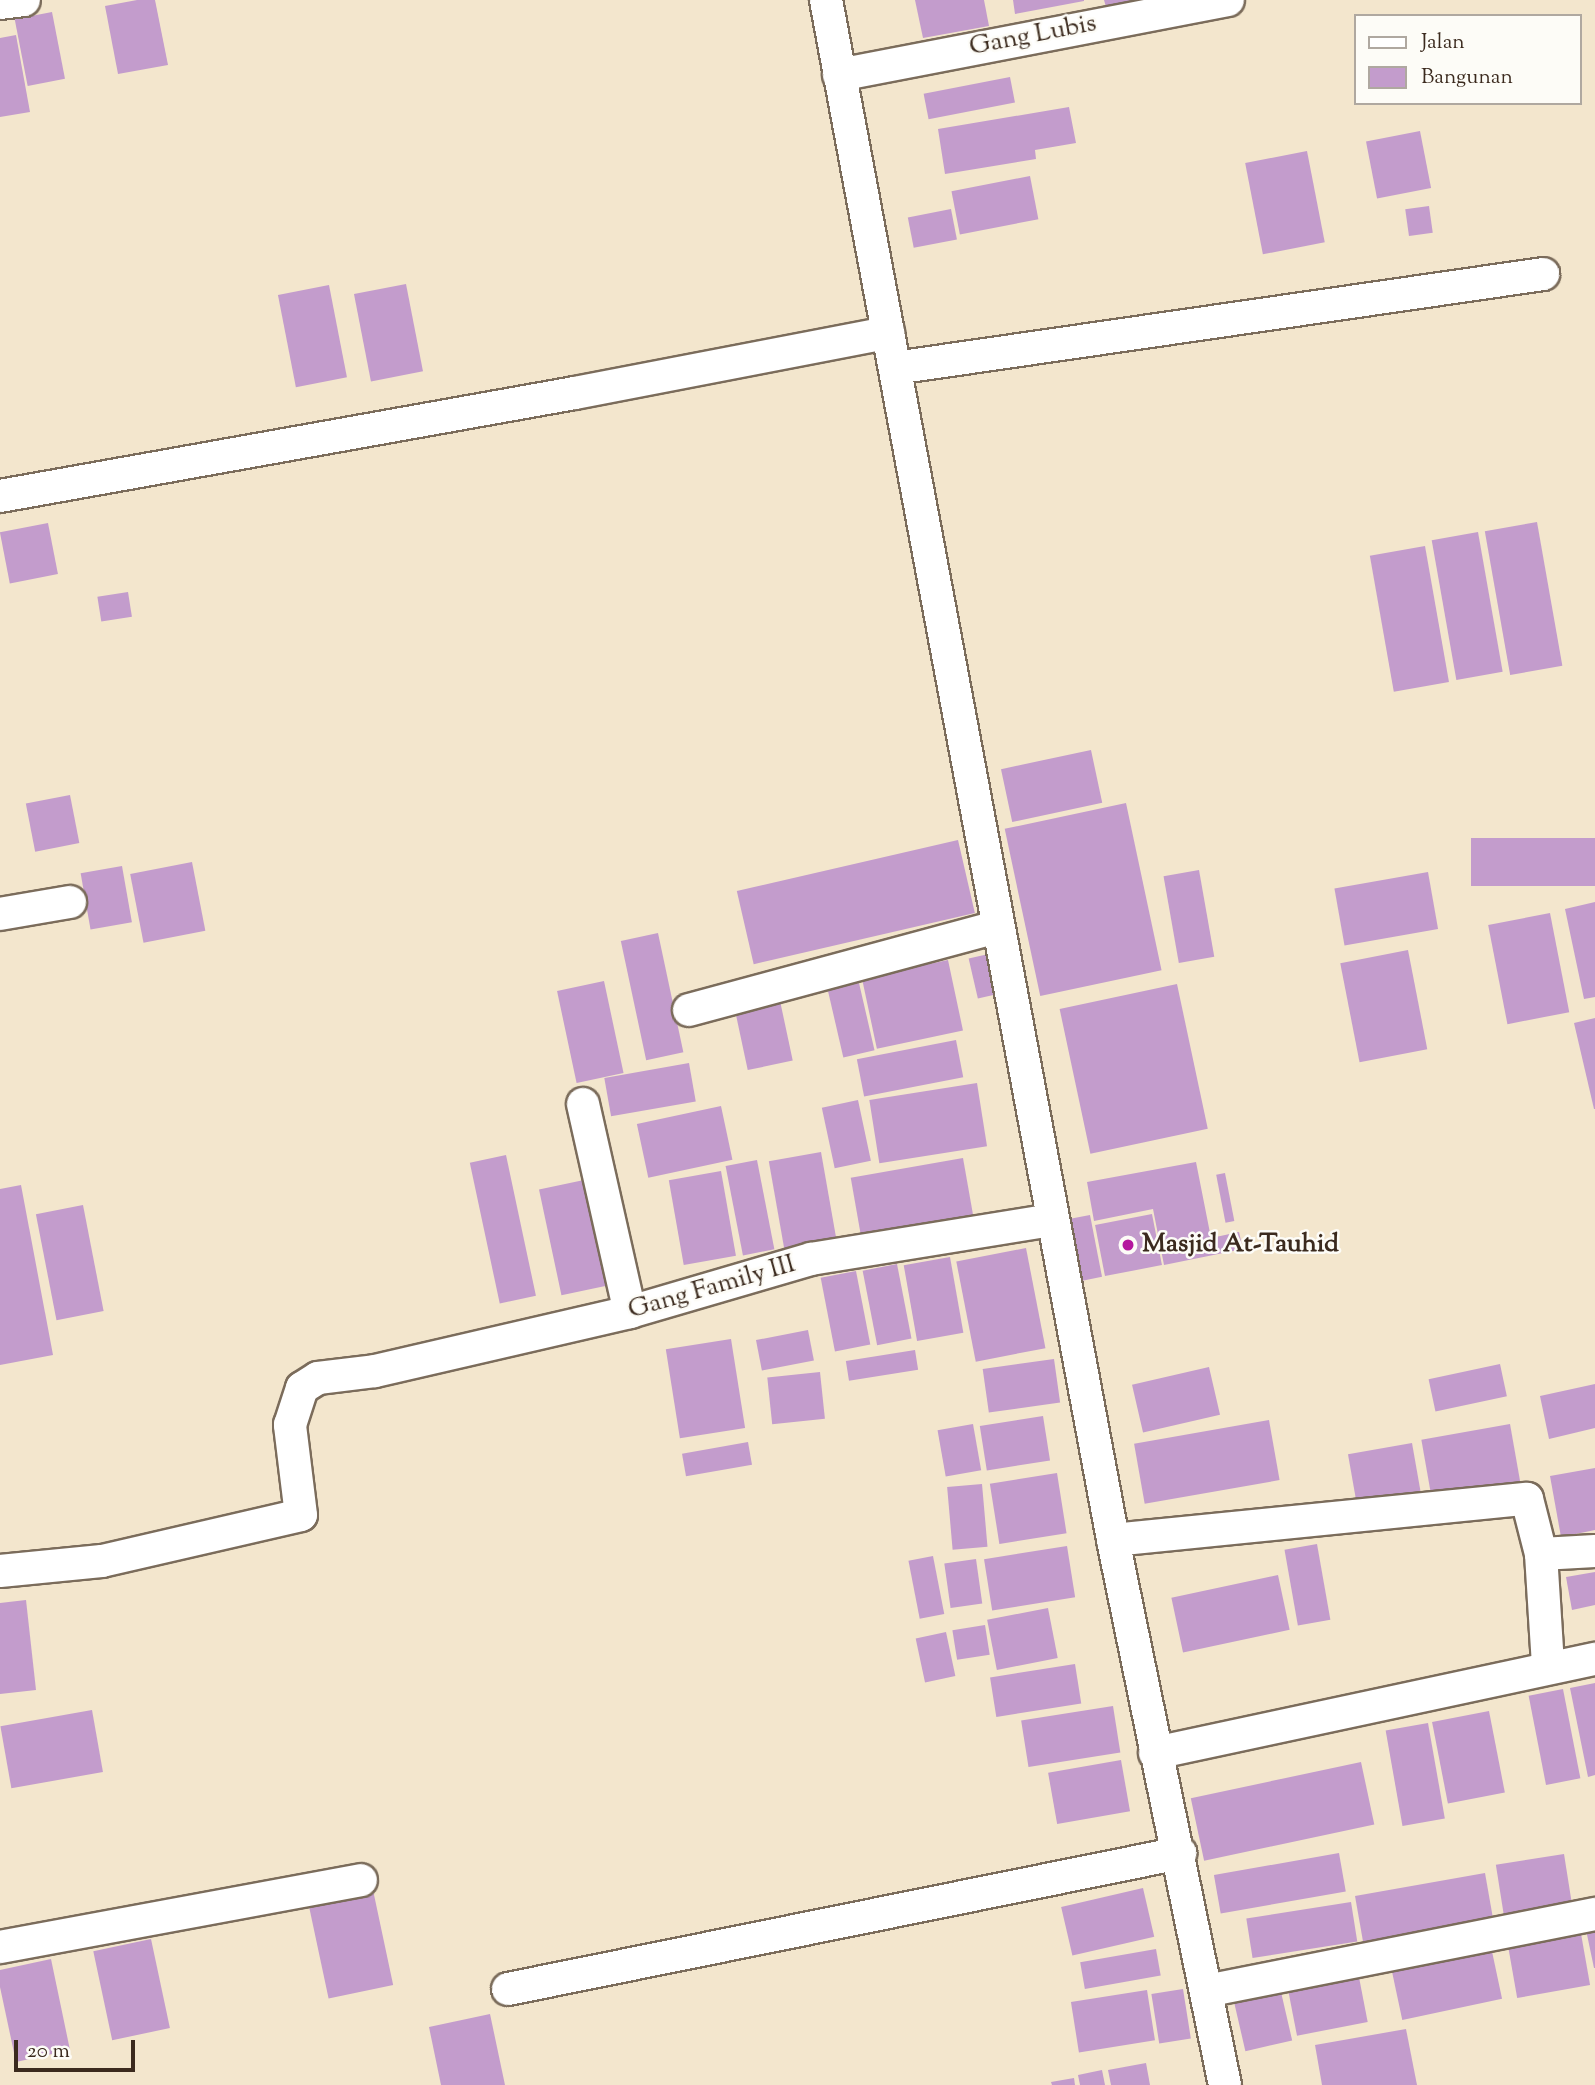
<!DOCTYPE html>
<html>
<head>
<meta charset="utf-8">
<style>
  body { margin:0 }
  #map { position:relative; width:1595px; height:2085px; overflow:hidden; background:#f3e6cd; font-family:"Sorts Mill Goudy",serif }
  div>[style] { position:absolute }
  .building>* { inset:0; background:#c39ccc; transform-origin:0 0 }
  .roads { filter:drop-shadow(2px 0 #7b6c5b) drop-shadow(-2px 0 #7b6c5b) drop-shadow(0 2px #7b6c5b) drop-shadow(0 -2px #7b6c5b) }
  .street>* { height:32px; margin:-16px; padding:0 16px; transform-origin:16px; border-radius:16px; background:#fff }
  .dots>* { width:19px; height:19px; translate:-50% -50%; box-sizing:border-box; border:4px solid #fdfcf7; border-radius:50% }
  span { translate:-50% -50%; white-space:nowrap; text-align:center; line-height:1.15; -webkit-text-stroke:5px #fdfcf7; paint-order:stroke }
  .street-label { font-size:26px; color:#3b2a1e }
  .poi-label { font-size:26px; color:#3b2a1e; font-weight:700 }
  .left { translate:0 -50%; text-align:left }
  .legend { position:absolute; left:1354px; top:14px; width:228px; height:91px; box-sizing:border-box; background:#fdfcf7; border:2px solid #afa8a0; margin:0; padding:9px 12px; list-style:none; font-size:21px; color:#3b2a1e }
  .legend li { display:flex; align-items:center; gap:14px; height:35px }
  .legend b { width:35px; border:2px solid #afa8a0 }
  .scale { position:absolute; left:14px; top:2040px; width:121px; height:32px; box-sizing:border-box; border:4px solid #3b2a1e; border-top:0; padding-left:9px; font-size:21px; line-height:24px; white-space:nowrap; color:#3b2a1e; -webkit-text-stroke:5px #fdfcf7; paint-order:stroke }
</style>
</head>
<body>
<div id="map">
  <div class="building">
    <i style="clip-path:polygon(137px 0,155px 0,168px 65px,118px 74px,105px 6px)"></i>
    <i style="clip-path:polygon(915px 0,984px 0,989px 26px,923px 38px)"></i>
    <i style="clip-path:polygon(1013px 0,1084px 0,1084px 1px,1015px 14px)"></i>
    <i style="clip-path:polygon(1104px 0,1135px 0,1135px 1px,1106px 7px)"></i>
    <i style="left:52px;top:12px;width:68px;height:38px;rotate:79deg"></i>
    <i style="clip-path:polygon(16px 35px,30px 112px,0 117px,0 38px)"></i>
    <i style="left:1010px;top:77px;width:26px;height:88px;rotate:79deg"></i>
    <i style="clip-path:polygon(1069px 107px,1076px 143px,1035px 150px,1036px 159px,945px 174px,938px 129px)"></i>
    <i style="left:1420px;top:131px;width:58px;height:55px;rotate:79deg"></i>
    <i style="left:1307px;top:151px;width:93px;height:63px;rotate:79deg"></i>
    <i style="left:1030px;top:176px;width:44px;height:80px;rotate:79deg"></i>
    <i style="left:1429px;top:206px;width:27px;height:24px;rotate:82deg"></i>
    <i style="left:951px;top:209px;width:31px;height:44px;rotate:79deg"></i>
    <i style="left:406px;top:284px;width:89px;height:53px;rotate:79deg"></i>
    <i style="left:329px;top:285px;width:94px;height:52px;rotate:79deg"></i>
    <i style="left:1537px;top:522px;width:146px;height:53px;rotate:80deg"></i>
    <i style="left:48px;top:523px;width:52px;height:49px;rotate:79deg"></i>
    <i style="left:1478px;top:532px;width:142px;height:47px;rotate:80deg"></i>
    <i style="left:1425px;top:546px;width:138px;height:56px;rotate:80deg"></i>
    <i style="left:128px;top:592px;width:25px;height:31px;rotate:81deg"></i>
    <i style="left:1091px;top:750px;width:54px;height:92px;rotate:78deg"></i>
    <i style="left:70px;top:795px;width:49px;height:45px;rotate:79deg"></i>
    <i style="left:1126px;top:803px;width:171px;height:124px;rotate:78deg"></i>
    <i style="left:1595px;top:838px;width:48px;height:124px;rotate:90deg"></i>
    <i style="left:958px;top:840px;width:75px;height:227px;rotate:77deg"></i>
    <i style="left:192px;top:862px;width:70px;height:63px;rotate:79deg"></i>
    <i style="left:122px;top:866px;width:57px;height:42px;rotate:80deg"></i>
    <i style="left:1199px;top:870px;width:88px;height:36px;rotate:80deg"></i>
    <i style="left:1428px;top:872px;width:58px;height:95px;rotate:80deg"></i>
    <i style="clip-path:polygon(1595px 902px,1595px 997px,1584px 999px,1565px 909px)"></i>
    <i style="left:1550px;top:913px;width:101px;height:63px;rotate:79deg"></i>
    <i style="left:658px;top:933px;width:122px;height:38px;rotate:78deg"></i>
    <i style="left:1408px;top:950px;width:101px;height:69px;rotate:79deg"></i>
    <i style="left:993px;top:953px;width:41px;height:25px;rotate:77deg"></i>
    <i style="left:948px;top:960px;width:72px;height:88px;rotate:78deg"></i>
    <i style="left:604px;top:981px;width:94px;height:48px;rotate:78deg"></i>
    <i style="left:859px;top:983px;width:69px;height:32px;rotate:77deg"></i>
    <i style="left:1177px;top:984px;width:148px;height:120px;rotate:78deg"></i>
    <i style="left:779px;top:996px;width:66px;height:46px;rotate:78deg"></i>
    <i style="clip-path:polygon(1595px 1018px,1595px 1109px,1594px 1109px,1574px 1023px)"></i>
    <i style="left:956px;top:1040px;width:38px;height:101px;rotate:79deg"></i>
    <i style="left:689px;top:1063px;width:39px;height:86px;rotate:80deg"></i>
    <i style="left:977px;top:1083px;width:64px;height:109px;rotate:81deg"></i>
    <i style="left:858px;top:1100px;width:62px;height:37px;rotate:78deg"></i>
    <i style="left:721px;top:1106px;width:55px;height:86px;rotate:78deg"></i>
    <i style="left:821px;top:1152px;width:90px;height:53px;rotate:80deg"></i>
    <i style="left:506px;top:1155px;width:144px;height:37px;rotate:78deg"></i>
    <i style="left:963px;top:1158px;width:58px;height:114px;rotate:80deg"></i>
    <i style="left:757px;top:1160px;width:91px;height:32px;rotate:79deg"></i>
    <i style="clip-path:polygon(1196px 1162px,1211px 1238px,1239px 1232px,1243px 1249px,1164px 1265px,1153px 1209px,1094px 1221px,1087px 1182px)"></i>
    <i style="left:721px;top:1171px;width:86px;height:53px;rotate:80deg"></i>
    <i style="left:1225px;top:1173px;width:49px;height:9px;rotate:79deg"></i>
    <i style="left:584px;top:1180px;width:108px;height:46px;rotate:78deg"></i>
    <i style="clip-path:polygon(21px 1185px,53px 1355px,0 1365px,0 1189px)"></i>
    <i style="left:83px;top:1205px;width:108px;height:48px;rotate:79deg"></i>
    <i style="left:1152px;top:1214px;width:52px;height:58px;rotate:79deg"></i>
    <i style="left:1090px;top:1215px;width:63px;height:20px;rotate:79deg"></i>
    <i style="left:1026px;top:1248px;width:102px;height:71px;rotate:79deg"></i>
    <i style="left:950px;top:1257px;width:77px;height:47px;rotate:80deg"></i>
    <i style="left:897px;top:1264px;width:76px;height:35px;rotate:79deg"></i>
    <i style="left:856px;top:1271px;width:75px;height:36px;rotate:79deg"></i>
    <i style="left:808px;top:1330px;width:31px;height:53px;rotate:79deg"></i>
    <i style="left:731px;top:1339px;width:90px;height:66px;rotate:81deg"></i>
    <i style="left:915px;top:1350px;width:20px;height:70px;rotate:81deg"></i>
    <i style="left:1054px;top:1359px;width:44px;height:72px;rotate:82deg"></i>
    <i style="left:1500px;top:1364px;width:33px;height:73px;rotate:78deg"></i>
    <i style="left:1209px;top:1367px;width:49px;height:79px;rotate:77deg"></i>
    <i style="left:820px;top:1372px;width:47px;height:53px;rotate:84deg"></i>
    <i style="clip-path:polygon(1595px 1384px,1595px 1428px,1549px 1439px,1540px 1396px)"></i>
    <i style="left:1043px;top:1416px;width:45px;height:64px;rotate:81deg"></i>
    <i style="left:1269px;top:1420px;width:61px;height:137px;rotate:80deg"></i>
    <i style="left:973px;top:1424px;width:47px;height:36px;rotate:80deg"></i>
    <i style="left:1510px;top:1424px;width:64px;height:90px;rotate:80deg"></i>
    <i style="left:748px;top:1442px;width:23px;height:67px;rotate:80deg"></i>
    <i style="left:1412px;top:1443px;width:50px;height:65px;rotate:80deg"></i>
    <i style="clip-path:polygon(1595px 1468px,1595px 1530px,1561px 1537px,1550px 1476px)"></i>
    <i style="left:1057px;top:1473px;width:61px;height:68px;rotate:81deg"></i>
    <i style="left:982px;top:1484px;width:63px;height:35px;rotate:85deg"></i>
    <i style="left:1317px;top:1544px;width:77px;height:33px;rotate:80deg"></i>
    <i style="left:1067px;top:1546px;width:52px;height:84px;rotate:81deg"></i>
    <i style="left:933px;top:1556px;width:59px;height:25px;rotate:79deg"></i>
    <i style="left:976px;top:1559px;width:45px;height:32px;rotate:82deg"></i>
    <i style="clip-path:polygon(1595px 1572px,1595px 1605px,1572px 1610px,1566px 1577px)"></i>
    <i style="left:1278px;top:1575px;width:56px;height:109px;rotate:78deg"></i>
    <i style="clip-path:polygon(26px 1600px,36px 1690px,0 1694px,0 1603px)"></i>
    <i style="left:1048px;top:1608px;width:51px;height:62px;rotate:79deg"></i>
    <i style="left:985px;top:1625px;width:30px;height:33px;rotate:81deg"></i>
    <i style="left:946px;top:1632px;width:45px;height:31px;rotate:78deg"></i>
    <i style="left:1075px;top:1664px;width:40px;height:86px;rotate:81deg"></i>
    <i style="clip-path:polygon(1595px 1683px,1595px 1775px,1588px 1777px,1570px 1688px)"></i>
    <i style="left:1563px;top:1689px;width:91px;height:35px;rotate:79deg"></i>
    <i style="left:1113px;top:1706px;width:47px;height:93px;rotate:81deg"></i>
    <i style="left:92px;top:1710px;width:63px;height:93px;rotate:80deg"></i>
    <i style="left:1489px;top:1711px;width:83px;height:58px;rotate:79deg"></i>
    <i style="left:1428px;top:1723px;width:97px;height:43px;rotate:80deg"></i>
    <i style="left:1121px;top:1760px;width:52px;height:74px;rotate:80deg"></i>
    <i style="left:1361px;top:1762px;width:64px;height:174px;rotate:78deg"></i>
    <i style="left:1339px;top:1853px;width:39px;height:127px;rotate:80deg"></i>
    <i style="left:1564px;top:1854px;width:56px;height:69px;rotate:81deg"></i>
    <i style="left:1485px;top:1873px;width:51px;height:132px;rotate:80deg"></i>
    <i style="left:1143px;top:1888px;width:50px;height:84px;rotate:77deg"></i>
    <i style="left:373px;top:1890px;width:97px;height:66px;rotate:78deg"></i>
    <i style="left:1351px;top:1902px;width:40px;height:106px;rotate:81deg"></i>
    <i style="clip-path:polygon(1595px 1923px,1595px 1968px,1594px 1968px,1585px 1925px)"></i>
    <i style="left:1580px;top:1928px;width:58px;height:74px;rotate:80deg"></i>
    <i style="left:151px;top:1939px;width:91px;height:59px;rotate:78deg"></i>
    <i style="left:1490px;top:1942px;width:58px;height:102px;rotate:78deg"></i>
    <i style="left:1156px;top:1949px;width:27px;height:77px;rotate:80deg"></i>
    <i style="clip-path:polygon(51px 1959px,70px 2050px,16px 2062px,0 1987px,0 1970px)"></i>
    <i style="left:1357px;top:1967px;width:56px;height:72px;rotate:79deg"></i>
    <i style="left:1278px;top:1979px;width:63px;height:48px;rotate:77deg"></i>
    <i style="left:1183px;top:1989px;width:50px;height:32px;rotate:81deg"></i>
    <i style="left:1147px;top:1990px;width:51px;height:77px;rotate:81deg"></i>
    <i style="clip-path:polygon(490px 2014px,505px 2085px,441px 2085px,429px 2027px)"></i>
    <i style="clip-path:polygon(1406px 2029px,1417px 2085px,1322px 2085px,1315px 2045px)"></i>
    <i style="clip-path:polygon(1146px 2063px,1150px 2085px,1111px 2085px,1108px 2070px)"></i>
    <i style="clip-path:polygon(1102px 2070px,1105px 2085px,1080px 2085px,1078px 2075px)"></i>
    <i style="clip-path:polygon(1074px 2078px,1075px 2085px,1052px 2085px,1051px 2082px)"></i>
  </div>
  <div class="roads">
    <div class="street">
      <i style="left:826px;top:0;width:1567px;rotate:79.44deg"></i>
      <i style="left:1113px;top:1540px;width:556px;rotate:78.39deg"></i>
      <i style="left:0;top:3px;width:24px;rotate:-7deg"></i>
      <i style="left:839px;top:75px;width:396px;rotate:-10.9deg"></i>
      <i style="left:895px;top:368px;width:655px;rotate:-8.25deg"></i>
      <i style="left:0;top:496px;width:584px;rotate:-10.16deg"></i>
      <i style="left:575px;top:393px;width:319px;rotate:-10.9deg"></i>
      <i style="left:0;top:914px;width:71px;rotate:-9.7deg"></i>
      <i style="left:689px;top:1010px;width:319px;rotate:-15.1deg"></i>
      <i style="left:583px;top:1104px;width:213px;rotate:77.3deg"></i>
      <i style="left:1113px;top:1540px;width:416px;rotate:-5.7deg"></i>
      <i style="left:1527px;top:1499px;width:57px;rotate:75.7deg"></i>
      <i style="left:1541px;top:1554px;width:112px;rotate:86.4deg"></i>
      <i style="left:1541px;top:1554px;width:54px;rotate:-3.2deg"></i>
      <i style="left:0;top:1571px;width:102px;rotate:-5.6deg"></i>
      <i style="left:102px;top:1561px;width:204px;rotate:-13deg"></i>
      <i style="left:301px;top:1515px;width:91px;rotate:-97deg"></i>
      <i style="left:290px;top:1425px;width:39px;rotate:-72deg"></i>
      <i style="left:302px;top:1388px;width:19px;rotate:-32deg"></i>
      <i style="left:318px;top:1378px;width:57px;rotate:-7deg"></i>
      <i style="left:375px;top:1371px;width:262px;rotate:-13deg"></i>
      <i style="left:630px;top:1312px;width:189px;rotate:-16.3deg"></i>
      <i style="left:811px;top:1259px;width:245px;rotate:-9.2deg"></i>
      <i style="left:1155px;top:1753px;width:450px;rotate:-12.1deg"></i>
      <i style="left:0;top:1947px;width:367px;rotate:-10.5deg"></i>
      <i style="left:508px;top:1989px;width:686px;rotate:-11.44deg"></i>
      <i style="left:1206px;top:1991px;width:397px;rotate:-11.2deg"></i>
    </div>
  </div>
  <div class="dots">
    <i style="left:1128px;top:1245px;background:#b5179e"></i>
  </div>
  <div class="street-label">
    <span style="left:1033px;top:36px;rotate:-11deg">Gang Lubis</span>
    <span style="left:712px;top:1288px;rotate:-16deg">Gang Family III</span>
  </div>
  <div class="poi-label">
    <span class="left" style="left:1142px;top:1245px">Masjid At-Tauhid</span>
  </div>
  <ul class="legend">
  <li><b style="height:9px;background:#fff"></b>Jalan</li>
  <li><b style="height:19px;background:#c39ccc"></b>Bangunan</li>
  </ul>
  <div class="scale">20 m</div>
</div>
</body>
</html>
